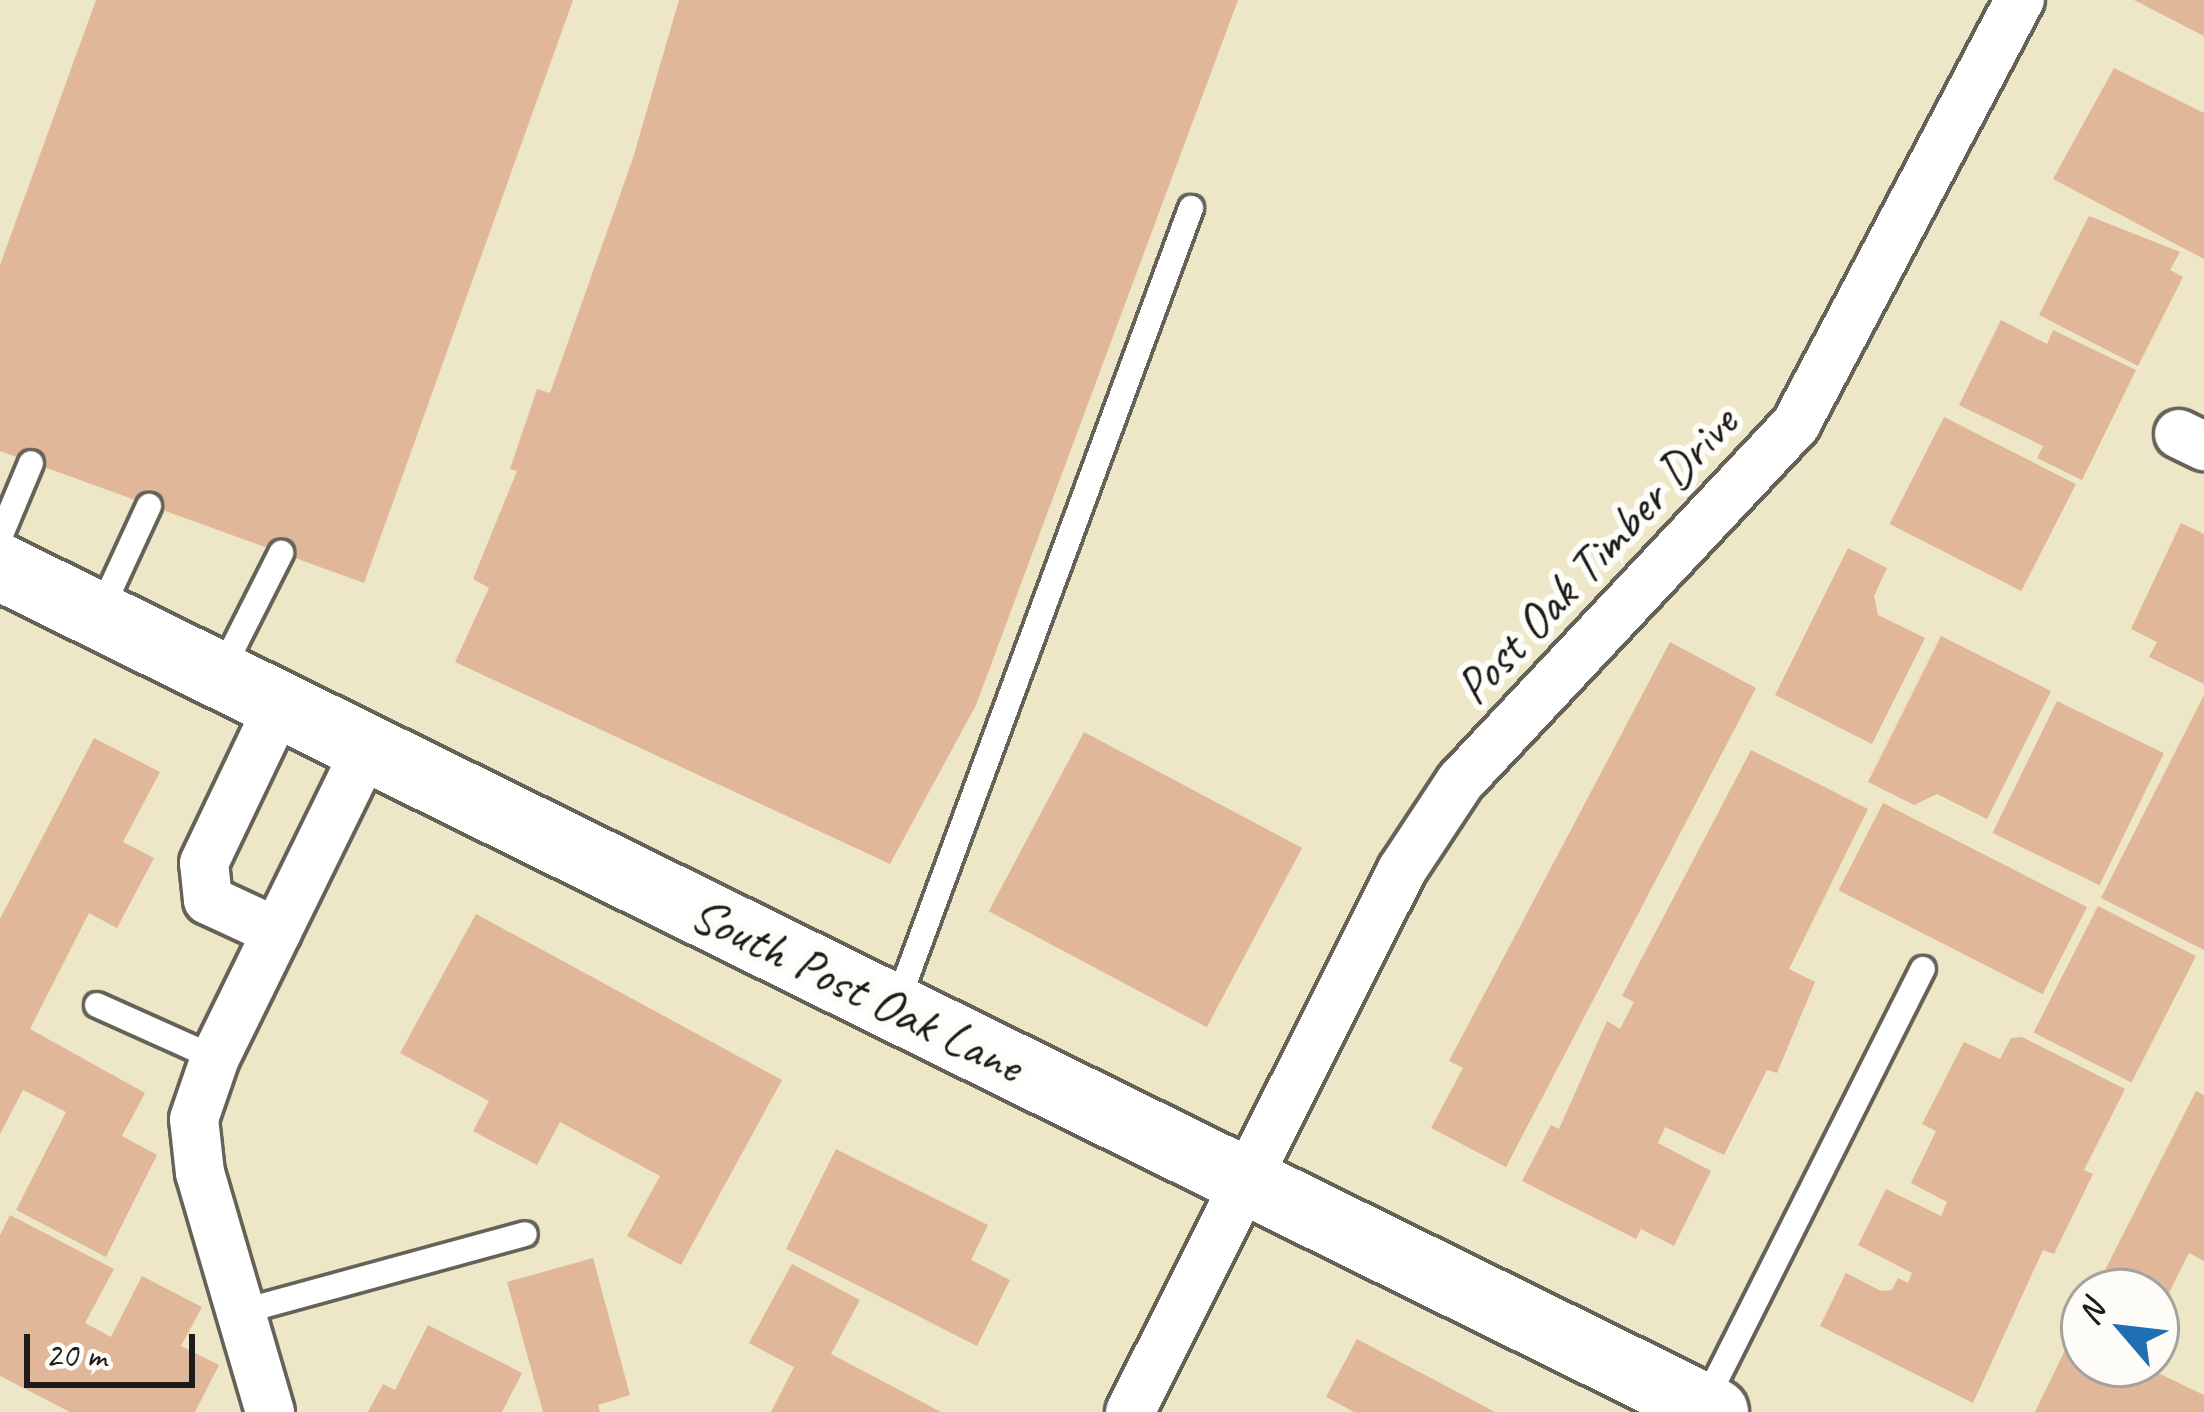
<!DOCTYPE html>
<html>
<head>
<meta charset="utf-8">
<style>
  body { margin:0 }
  #map { position:relative; width:2204px; height:1412px; overflow:hidden; background:#ede6c7; font-family:Caveat,sans-serif }
  div>[style] { position:absolute }
  .building>* { inset:0; background:#e1b79a; transform-origin:0 0 }
  .roads { filter:drop-shadow(3px 0 #656358) drop-shadow(-3px 0 #656358) drop-shadow(0 3px #656358) drop-shadow(0 -3px #656358) }
  .service>* { height:24px; margin:-12px; padding:0 12px; transform-origin:12px; border-radius:12px; background:#fff }
  .minor>* { height:48px; margin:-24px; padding:0 24px; transform-origin:24px; border-radius:24px; background:#fff }
  .secondary>* { height:66px; margin:-33px; padding:0 33px; transform-origin:33px; border-radius:33px; background:#fff }
  span { translate:-50% -50%; white-space:nowrap; text-align:center; line-height:1.15; -webkit-text-stroke:12px #fdfcf7; paint-order:stroke }
  .street-label { font-size:51px; color:#1c1c1c }
  .north { position:absolute; left:2060px; top:1268px; width:120px; height:120px; box-sizing:border-box; background:#fdfcf7; border:3px solid #a3a29f; border-radius:50%; rotate:298deg; font-size:33px; font-weight:700; line-height:48px; text-align:center; color:#1c1c1c }
  .north::after { content:''; display:block; margin:auto; width:42px; height:54px; background:#1f6fb2; clip-path:polygon(50% 0,100% 100%,50% 72%,0 100%) }
  .scale { position:absolute; left:24px; top:1334px; width:171px; height:54px; box-sizing:border-box; border:6px solid #1c1c1c; border-top:0; padding-left:15px; font-size:36px; line-height:42px; white-space:nowrap; color:#1c1c1c; -webkit-text-stroke:9px #fdfcf7; paint-order:stroke }
</style>
</head>
<body>
<div id="map">
  <div class="building">
    <i style="clip-path:polygon(96px 0,573px 0,364px 583px,0 451px,0 265px)"></i>
    <i style="clip-path:polygon(679px 0,1238px 0,976px 705px,890px 864px,455px 662px,489px 588px,473px 579px,517px 471px,510px 469px,537px 389px,550px 393px,633px 158px)"></i>
    <i style="clip-path:polygon(2134px 0,2204px 0,2204px 36px)"></i>
    <i style="clip-path:polygon(2114px 68px,2204px 113px,2204px 259px,2053px 179px)"></i>
    <i style="clip-path:polygon(2089px 216px,2180px 252px,2170px 270px,2183px 277px,2138px 366px,2039px 315px)"></i>
    <i style="clip-path:polygon(2001px 320px,2047px 344px,2053px 330px,2136px 370px,2082px 480px,2037px 458px,2043px 446px,1959px 405px)"></i>
    <i style="left:1944px;top:417px;width:148px;height:120px;rotate:27deg"></i>
    <i style="clip-path:polygon(2181px 523px,2204px 534px,2204px 684px,2149px 657px,2157px 642px,2131px 629px)"></i>
    <i style="clip-path:polygon(1848px 548px,1887px 568px,1874px 596px,1878px 615px,1925px 638px,1872px 744px,1775px 695px)"></i>
    <i style="clip-path:polygon(1941px 636px,2051px 691px,1987px 819px,1937px 794px,1914px 805px,1868px 782px)"></i>
    <i style="clip-path:polygon(1670px 642px,1756px 688px,1506px 1167px,1431px 1128px,1463px 1068px,1449px 1061px)"></i>
    <i style="clip-path:polygon(2204px 695px,2204px 950px,2101px 898px)"></i>
    <i style="left:2057px;top:701px;width:119px;height:147px;rotate:26deg"></i>
    <i style="left:1084px;top:732px;width:247px;height:203px;rotate:28deg"></i>
    <i style="clip-path:polygon(94px 738px,160px 772px,123px 842px,154px 858px,117px 928px,89px 913px,30px 1029px,145px 1093px,122px 1136px,157px 1155px,106px 1257px,16px 1210px,66px 1112px,23px 1090px,0 1134px,0 919px)"></i>
    <i style="clip-path:polygon(1751px 750px,1868px 809px,1789px 969px,1815px 982px,1777px 1073px,1767px 1070px,1724px 1155px,1665px 1127px,1658px 1143px,1711px 1171px,1674px 1246px,1641px 1229px,1636px 1239px,1522px 1181px,1551px 1125px,1559px 1129px,1607px 1021px,1620px 1029px,1634px 1002px,1622px 996px)"></i>
    <i style="left:1883px;top:803px;width:229px;height:98px;rotate:27deg"></i>
    <i style="left:2098px;top:906px;width:110px;height:142px;rotate:27deg"></i>
    <i style="clip-path:polygon(476px 914px,782px 1080px,681px 1265px,627px 1236px,660px 1176px,560px 1122px,537px 1165px,473px 1131px,489px 1101px,400px 1053px)"></i>
    <i style="clip-path:polygon(2022px 1037px,2125px 1089px,2084px 1170px,2093px 1174px,2054px 1254px,2043px 1250px,1973px 1403px,1820px 1326px,1846px 1273px,1881px 1291px,1892px 1290px,1898px 1278px,1908px 1283px,1912px 1273px,1858px 1245px,1886px 1189px,1941px 1216px,1947px 1202px,1911px 1183px,1936px 1131px,1922px 1124px,1964px 1042px,2000px 1059px,2011px 1038px)"></i>
    <i style="clip-path:polygon(2196px 1091px,2204px 1095px,2204px 1261px,2189px 1253px,2163px 1305px,2156px 1292px,2103px 1274px)"></i>
    <i style="clip-path:polygon(836px 1149px,988px 1225px,971px 1260px,1010px 1280px,977px 1346px,786px 1249px)"></i>
    <i style="clip-path:polygon(10px 1215px,114px 1269px,85px 1323px,111px 1337px,142px 1276px,202px 1307px,181px 1346px,219px 1365px,195px 1412px,70px 1412px,0 1376px,0 1235px)"></i>
    <i style="clip-path:polygon(593px 1258px,630px 1395px,598px 1405px,600px 1412px,543px 1412px,507px 1282px)"></i>
    <i style="clip-path:polygon(792px 1264px,860px 1300px,831px 1354px,941px 1412px,771px 1412px,794px 1367px,749px 1343px)"></i>
    <i style="clip-path:polygon(2084px 1311px,2084px 1364px,2139px 1364px,2204px 1395px,2204px 1412px,2035px 1412px)"></i>
    <i style="clip-path:polygon(428px 1325px,522px 1373px,502px 1412px,368px 1412px,383px 1384px,395px 1390px)"></i>
    <i style="clip-path:polygon(1357px 1339px,1495px 1412px,1354px 1412px,1326px 1397px)"></i>
  </div>
  <div class="roads">
    <div class="service">
      <i style="left:0;top:537px;width:80px;rotate:-67.3deg"></i>
      <i style="left:100px;top:612px;width:117px;rotate:-65.2deg"></i>
      <i style="left:220px;top:674px;width:136px;rotate:-63.2deg"></i>
      <i style="left:97px;top:1005px;width:129px;rotate:24.2deg"></i>
      <i style="left:896px;top:1006px;width:851px;rotate:-69.71deg"></i>
      <i style="left:244px;top:1311px;width:291px;rotate:-15.3deg"></i>
      <i style="left:1704px;top:1404px;width:487px;rotate:-63.3deg"></i>
    </div>
    <div class="minor">
      <i style="left:2179px;top:434px;width:28px;rotate:26deg"></i>
      <i style="left:277px;top:932px;width:76px;rotate:-155.1deg"></i>
      <i style="left:208px;top:900px;width:37px;rotate:-96deg"></i>
      <i style="left:204px;top:863px;width:176px;rotate:-64.5deg"></i>
      <i style="left:270px;top:1412px;width:249px;rotate:-106.3deg"></i>
      <i style="left:200px;top:1173px;width:54px;rotate:-96.3deg"></i>
      <i style="left:194px;top:1119px;width:65px;rotate:-71deg"></i>
      <i style="left:215px;top:1058px;width:345px;rotate:-63.9deg"></i>
      <i style="left:1130px;top:1412px;width:606px;rotate:-63.35deg"></i>
      <i style="left:1402px;top:870px;width:105px;rotate:-56.6deg"></i>
      <i style="left:1460px;top:782px;width:491px;rotate:-46.8deg"></i>
      <i style="left:1796px;top:424px;width:480px;rotate:-62.2deg"></i>
    </div>
    <div class="secondary">
      <i style="left:0;top:567px;width:1912px;rotate:26.23deg"></i>
    </div>
  </div>
  <div class="street-label">
    <span style="left:1596px;top:555px;rotate:-47deg">Post Oak Timber Drive</span>
    <span style="left:857px;top:989px;rotate:26deg">South Post Oak Lane</span>
  </div>
  <div class="north">N</div>
  <div class="scale">20 m</div>
</div>
</body>
</html>
